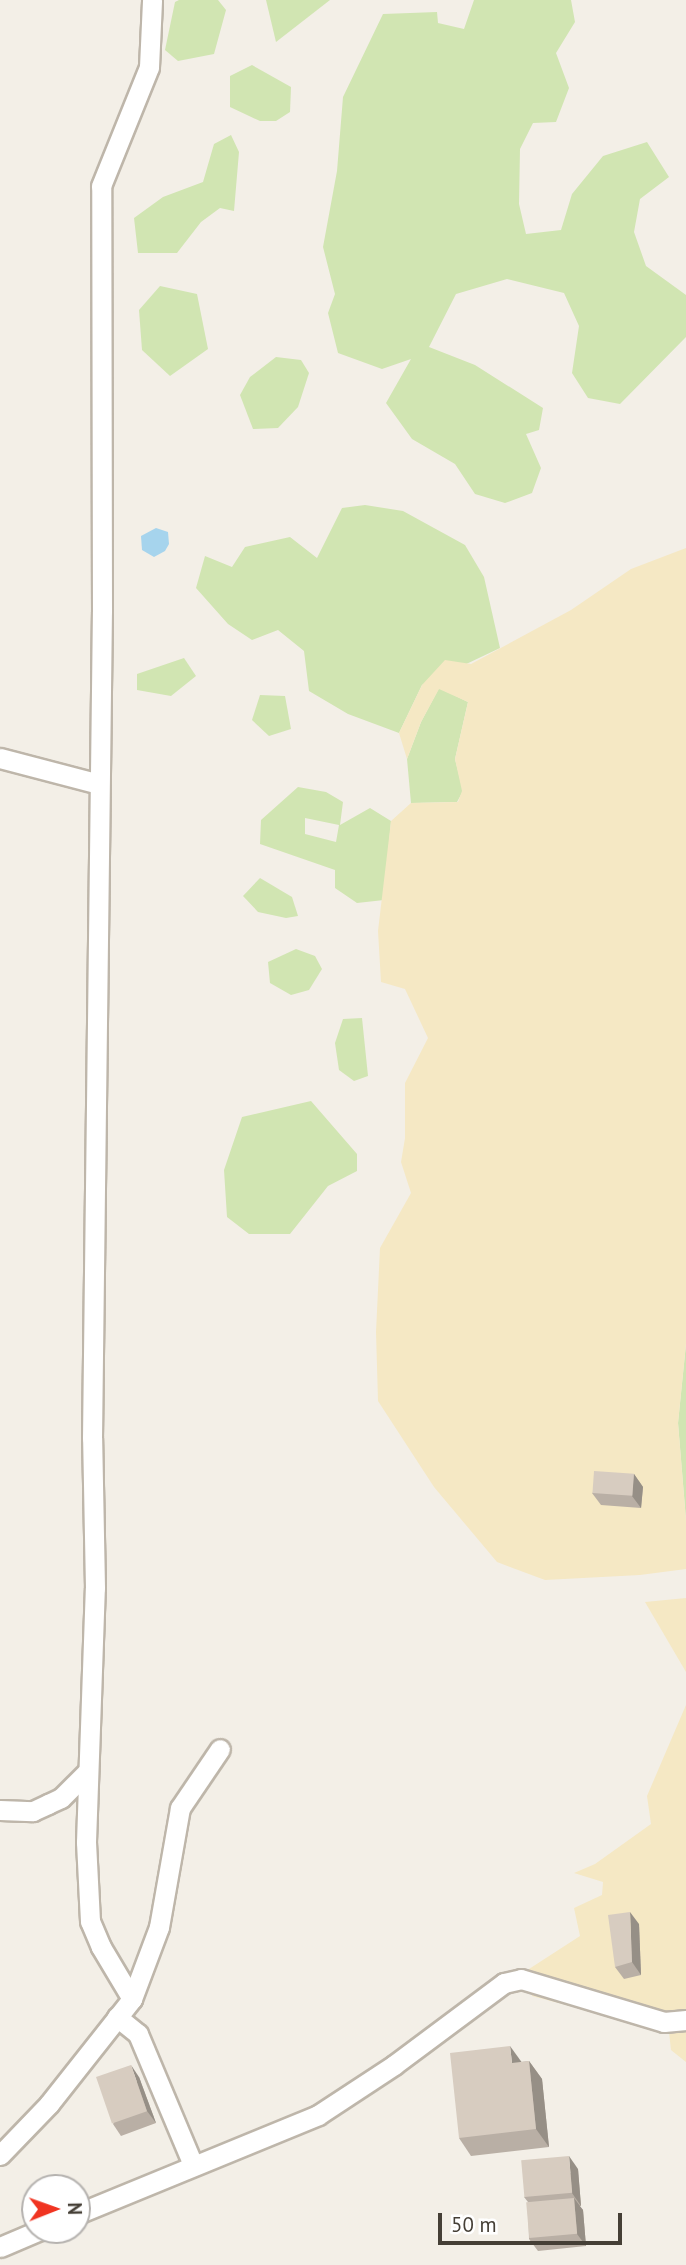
<!DOCTYPE html>
<html>
<head>
<meta charset="utf-8">
<style>
  body { margin:0 }
  #map { position:relative; width:686px; height:2265px; overflow:hidden; background:#f3efe7; font-family:"PT Sans",sans-serif }
  div>[style] { position:absolute }
  .green>* { inset:0; background:#d1e5b2 }
  .sand>* { inset:0; background:#f5e8c4 }
  .water>* { inset:0; background:#a6d4ed }
  .roads { filter:drop-shadow(2px 0 #beb6aa) drop-shadow(-2px 0 #beb6aa) drop-shadow(0 2px #beb6aa) drop-shadow(0 -2px #beb6aa) }
  .street>* { height:19px; margin:-9.5px; padding:0 9.5px; transform-origin:9.5px; border-radius:9.5px; background:#fff }
  .wall>* { inset:0; background:#b9afa5 }
  .shaded-wall>* { inset:0; background:#968f86 }
  .building>* { inset:0; background:#d7ccc0; transform-origin:0 0 }
  span { translate:-50% -50%; white-space:nowrap; text-align:center; line-height:1.15; -webkit-text-stroke:6px #fff; paint-order:stroke }
  .north { position:absolute; left:21px; top:2174px; width:70px; height:70px; box-sizing:border-box; background:#fff; border:2px solid #b5b2af; border-radius:50%; rotate:89deg; font-size:19px; font-weight:700; line-height:28px; text-align:center; color:#453f36 }
  .north::after { content:''; display:block; margin:auto; width:24px; height:32px; background:#f03421; clip-path:polygon(50% 0,100% 100%,50% 72%,0 100%) }
  .scale { position:absolute; left:438px; top:2213px; width:184px; height:32px; box-sizing:border-box; border:4px solid #453f36; border-top:0; padding-left:9px; font-size:21px; line-height:24px; white-space:nowrap; color:#453f36; -webkit-text-stroke:5px #fff; paint-order:stroke }
</style>
</head>
<body>
<div id="map">
  <div class="green">
    <i style="clip-path:polygon(179px 0,218px 0,226px 10px,214px 54px,178px 61px,165px 50px,175px 2px)"></i>
    <i style="clip-path:polygon(266px 0,330px 0,276px 42px)"></i>
    <i style="clip-path:polygon(474px 0,571px 0,575px 22px,556px 53px,569px 88px,556px 122px,533px 123px,520px 149px,519px 204px,526px 234px,561px 230px,572px 194px,603px 156px,647px 142px,669px 177px,640px 199px,634px 232px,646px 266px,686px 295px,686px 337px,620px 404px,588px 398px,572px 373px,579px 326px,564px 293px,507px 279px,456px 294px,429px 347px,475px 365px,543px 408px,539px 430px,526px 434px,541px 468px,532px 493px,505px 503px,475px 494px,455px 464px,412px 439px,386px 403px,411px 359px,382px 369px,338px 353px,328px 313px,335px 294px,323px 247px,337px 171px,343px 97px,383px 14px,437px 12px,438px 23px,464px 29px)"></i>
    <i style="clip-path:polygon(252px 65px,291px 87px,290px 112px,276px 121px,260px 121px,230px 107px,230px 76px)"></i>
    <i style="clip-path:polygon(231px 135px,239px 152px,234px 211px,220px 208px,201px 222px,177px 253px,138px 253px,134px 218px,163px 197px,203px 182px,214px 144px)"></i>
    <i style="clip-path:polygon(160px 286px,197px 294px,208px 349px,170px 376px,142px 350px,139px 310px)"></i>
    <i style="clip-path:polygon(276px 357px,301px 360px,309px 373px,298px 407px,278px 428px,253px 429px,240px 395px,250px 377px)"></i>
    <i style="clip-path:polygon(365px 505px,403px 511px,465px 545px,484px 577px,500px 648px,422px 685px,399px 733px,348px 714px,309px 691px,304px 651px,278px 630px,252px 640px,228px 624px,196px 588px,205px 556px,232px 567px,245px 547px,290px 537px,317px 558px,342px 508px)"></i>
    <i style="clip-path:polygon(184px 658px,196px 676px,171px 696px,137px 690px,137px 674px)"></i>
    <i style="clip-path:polygon(439px 688px,468px 702px,455px 759px,463px 791px,457px 802px,411px 803px,407px 759px,421px 722px)"></i>
    <i style="clip-path:polygon(260px 695px,285px 696px,291px 729px,269px 736px,252px 720px)"></i>
    <i style="clip-path:polygon(evenodd,298px 787px,326px 792px,343px 802px,340px 825px,370px 808px,391px 821px,384px 900px,357px 903px,335px 888px,335px 870px,260px 844px,261px 820px,298px 787px,305px 818px,339px 825px,336px 842px,305px 834px,305px 818px)"></i>
    <i style="clip-path:polygon(260px 878px,292px 897px,298px 916px,286px 918px,258px 912px,243px 896px)"></i>
    <i style="clip-path:polygon(296px 949px,315px 956px,322px 969px,309px 990px,291px 995px,270px 983px,268px 962px)"></i>
    <i style="clip-path:polygon(362px 1018px,368px 1076px,354px 1081px,339px 1070px,335px 1043px,343px 1019px)"></i>
    <i style="clip-path:polygon(311px 1101px,357px 1154px,357px 1171px,328px 1186px,290px 1234px,249px 1234px,227px 1217px,224px 1170px,242px 1117px)"></i>
    <i style="clip-path:polygon(686px 1344px,686px 1520px,678px 1423px)"></i>
  </div>
  <div class="sand">
    <i style="clip-path:polygon(686px 548px,686px 1344px,678px 1423px,686px 1520px,686px 1569px,640px 1575px,545px 1580px,497px 1562px,434px 1487px,378px 1401px,376px 1332px,380px 1248px,411px 1193px,401px 1162px,405px 1138px,405px 1083px,428px 1038px,405px 989px,381px 982px,378px 931px,391px 821px,411px 803px,458px 802px,462px 791px,455px 759px,468px 702px,439px 689px,421px 722px,407px 759px,399px 733px,422px 685px,445px 660px,471px 664px,571px 610px,631px 569px)"></i>
    <i style="clip-path:polygon(686px 1598px,686px 1672px,645px 1602px)"></i>
    <i style="clip-path:polygon(686px 1705px,686px 2062px,671px 2050px,669px 2032px,532px 1996px,529px 1969px,580px 1936px,574px 1908px,602px 1895px,603px 1882px,574px 1873px,595px 1864px,651px 1824px,647px 1796px)"></i>
  </div>
  <div class="water">
    <i style="clip-path:polygon(156px 528px,168px 532px,169px 544px,165px 551px,154px 557px,142px 550px,141px 536px)"></i>
  </div>
  <div class="roads">
    <div class="street">
      <i style="left:0;top:758px;width:102px;rotate:14.7deg"></i>
      <i style="left:0;top:1810px;width:33px;rotate:2deg"></i>
      <i style="left:33px;top:1811px;width:17px;rotate:-25deg"></i>
      <i style="left:48px;top:1804px;width:14px;rotate:-25deg"></i>
      <i style="left:61px;top:1798px;width:38px;rotate:-45deg"></i>
      <i style="left:132px;top:1999px;width:61px;rotate:-120.8deg"></i>
      <i style="left:101px;top:1947px;width:28px;rotate:-113deg"></i>
      <i style="left:90px;top:1921px;width:79px;rotate:-92.9deg"></i>
      <i style="left:86px;top:1842px;width:254px;rotate:-88deg"></i>
      <i style="left:95px;top:1588px;width:150px;rotate:-91.1deg"></i>
      <i style="left:92px;top:1438px;width:827px;rotate:-89.31deg"></i>
      <i style="left:102px;top:611px;width:425px;rotate:-90.1deg"></i>
      <i style="left:101px;top:186px;width:128px;rotate:-68deg"></i>
      <i style="left:149px;top:67px;width:67px;rotate:-87.4deg"></i>
      <i style="left:117px;top:2017px;width:27px;rotate:39deg"></i>
      <i style="left:138px;top:2034px;width:142px;rotate:67.2deg"></i>
      <i style="left:0;top:2155px;width:71px;rotate:-46.1deg"></i>
      <i style="left:49px;top:2104px;width:134px;rotate:-51.7deg"></i>
      <i style="left:132px;top:1999px;width:77px;rotate:-69.4deg"></i>
      <i style="left:159px;top:1927px;width:121px;rotate:-80deg"></i>
      <i style="left:180px;top:1808px;width:71px;rotate:-55.9deg"></i>
      <i style="left:77px;top:2214px;width:261px;rotate:-22.3deg"></i>
      <i style="left:318px;top:2115px;width:91px;rotate:-33.3deg"></i>
      <i style="left:394px;top:2065px;width:137px;rotate:-36.7deg"></i>
      <i style="left:504px;top:1983px;width:17px;rotate:-13deg"></i>
      <i style="left:521px;top:1979px;width:149px;rotate:16.7deg"></i>
      <i style="left:664px;top:2022px;width:22px;rotate:-5deg"></i>
      <i style="left:0;top:2247px;width:43px;rotate:-23deg"></i>
    </div>
  </div>
  <div class="wall">
    <i style="clip-path:polygon(634px 1474px,643px 1487px,641px 1508px,601px 1505px,592px 1493px)"></i>
    <i style="clip-path:polygon(639px 1924px,641px 1975px,624px 1979px,615px 1967px)"></i>
    <i style="clip-path:polygon(529px 2061px,542px 2079px,549px 2147px,471px 2156px,459px 2138px,521px 2062px)"></i>
    <i style="clip-path:polygon(139px 2077px,156px 2123px,121px 2136px,113px 2124px)"></i>
    <i style="clip-path:polygon(578px 2169px,581px 2206px,579px 2206px,583px 2210px,586px 2246px,538px 2251px,529px 2239px,528px 2202px,524px 2197px)"></i>
  </div>
  <div class="shaded-wall">
    <i style="clip-path:polygon(634px 1474px,643px 1487px,641px 1508px,632px 1496px)"></i>
    <i style="clip-path:polygon(630px 1912px,639px 1924px,641px 1975px,632px 1962px)"></i>
    <i style="clip-path:polygon(510px 2046px,523px 2064px,512px 2063px)"></i>
    <i style="clip-path:polygon(529px 2061px,542px 2079px,549px 2147px,536px 2129px)"></i>
    <i style="clip-path:polygon(131px 2065px,139px 2077px,156px 2123px,147px 2111px)"></i>
    <i style="clip-path:polygon(569px 2156px,578px 2169px,581px 2206px,572px 2193px)"></i>
    <i style="clip-path:polygon(574px 2198px,583px 2210px,586px 2246px,577px 2234px)"></i>
  </div>
  <div class="building">
    <i style="left:594px;top:1471px;width:40px;height:22px;rotate:4deg"></i>
    <i style="clip-path:polygon(630px 1912px,632px 1962px,615px 1967px,608px 1915px)"></i>
    <i style="clip-path:polygon(510px 2046px,512px 2063px,529px 2061px,536px 2129px,459px 2138px,450px 2053px)"></i>
    <i style="left:131px;top:2065px;width:49px;height:37px;rotate:71deg"></i>
    <i style="left:569px;top:2156px;width:37px;height:48px;rotate:85deg"></i>
    <i style="left:574px;top:2198px;width:36px;height:48px;rotate:85deg"></i>
  </div>
  <div class="north">N</div>
  <div class="scale">50 m</div>
</div>
</body>
</html>
